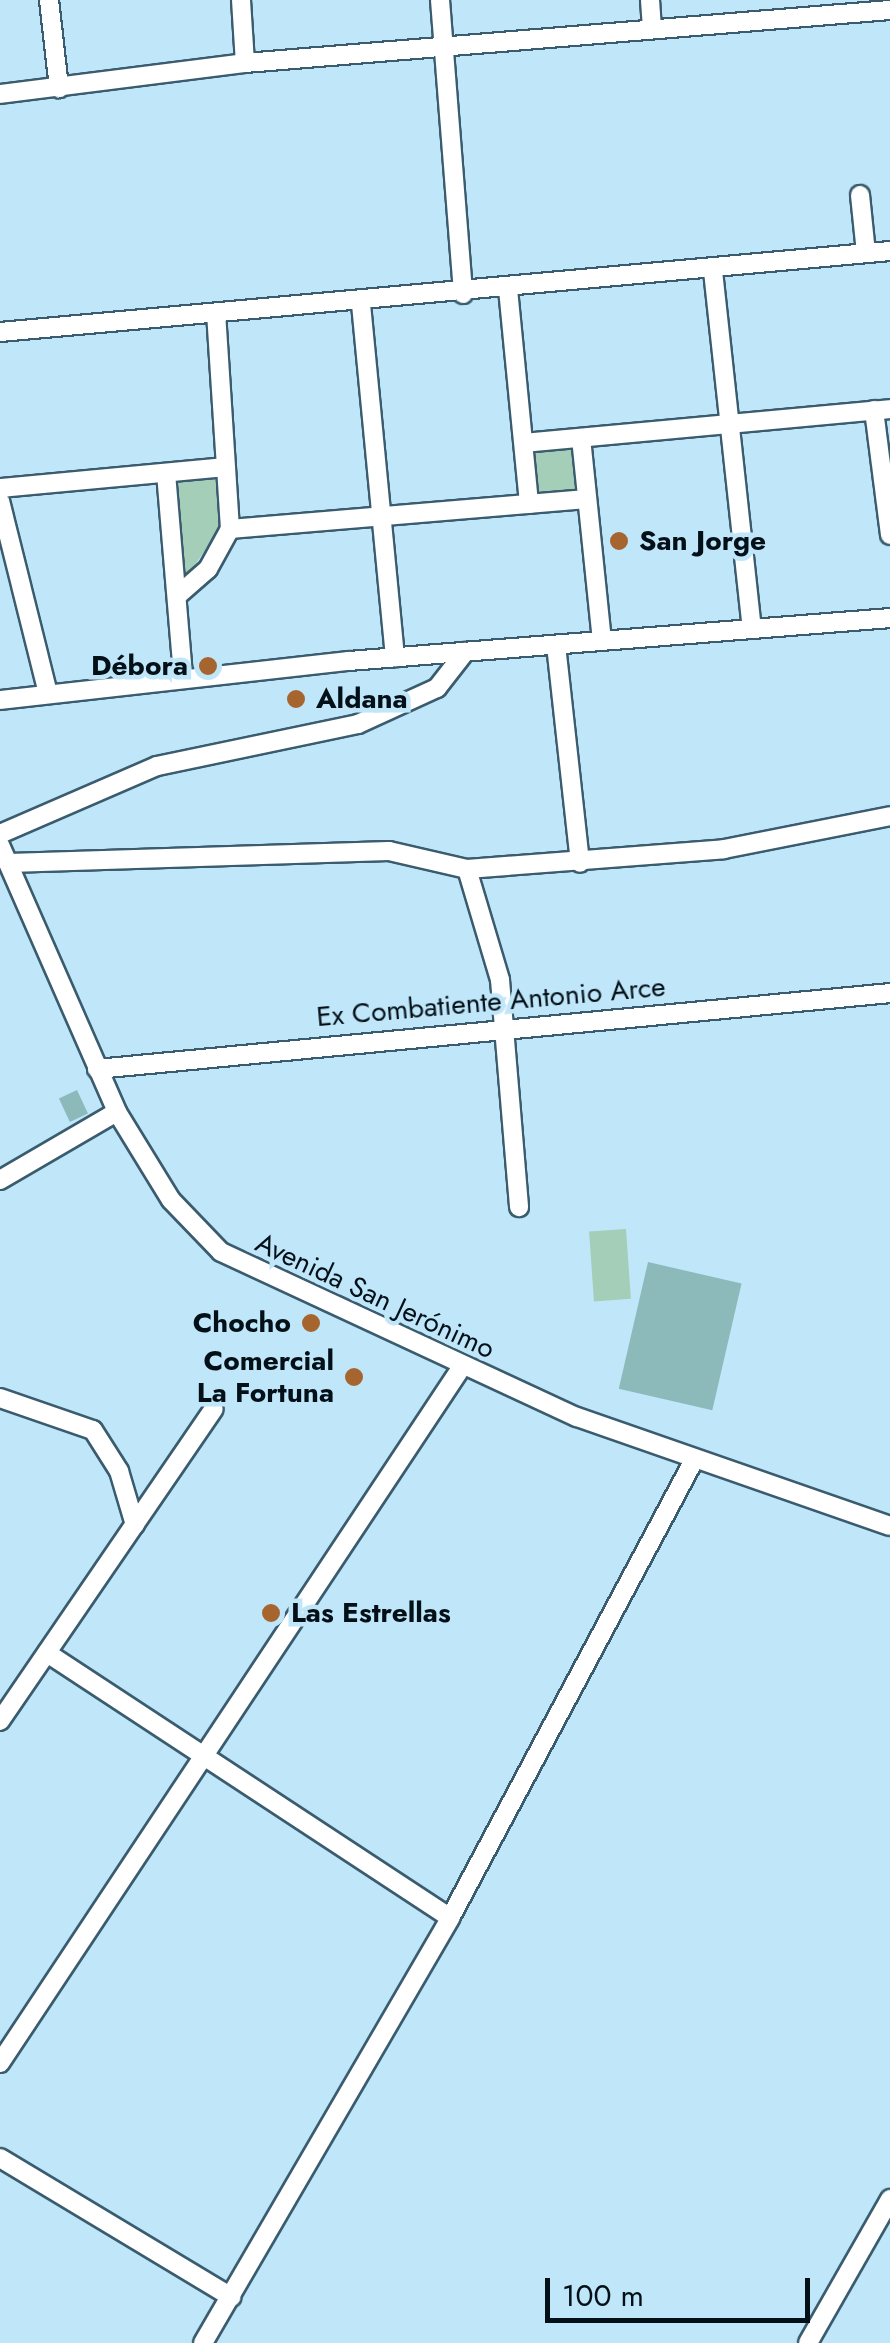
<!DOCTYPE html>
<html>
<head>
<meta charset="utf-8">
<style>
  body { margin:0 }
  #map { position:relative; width:890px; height:2343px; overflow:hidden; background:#c0e6fa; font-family:Jost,sans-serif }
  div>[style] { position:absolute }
  .green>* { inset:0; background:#a4ceb8; transform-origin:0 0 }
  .building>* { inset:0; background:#8cbaba; transform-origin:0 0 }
  .roads { filter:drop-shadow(2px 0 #3a5c6e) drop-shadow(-2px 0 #3a5c6e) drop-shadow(0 2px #3a5c6e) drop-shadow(0 -2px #3a5c6e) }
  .minor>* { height:18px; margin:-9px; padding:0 9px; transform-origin:9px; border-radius:9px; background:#fff }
  .dots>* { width:28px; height:28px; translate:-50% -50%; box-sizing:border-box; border:5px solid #c0e6fa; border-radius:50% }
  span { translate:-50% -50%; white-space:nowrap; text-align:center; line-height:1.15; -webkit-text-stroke:9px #c0e6fa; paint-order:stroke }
  .poi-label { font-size:28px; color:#041017; font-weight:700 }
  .left { translate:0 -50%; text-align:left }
  .right { translate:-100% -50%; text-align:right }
  .street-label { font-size:28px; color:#041017 }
  .scale { position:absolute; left:545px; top:2278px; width:265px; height:45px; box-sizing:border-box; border:5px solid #041017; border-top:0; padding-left:12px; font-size:30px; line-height:35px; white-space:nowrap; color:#041017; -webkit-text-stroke:8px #c0e6fa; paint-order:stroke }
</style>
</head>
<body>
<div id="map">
  <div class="green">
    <i style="left:574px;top:446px;width:45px;height:42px;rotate:84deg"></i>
    <i style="clip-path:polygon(218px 479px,220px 529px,185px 579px,177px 481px)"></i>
    <i style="left:626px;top:1229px;width:70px;height:37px;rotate:86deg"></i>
  </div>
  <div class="building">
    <i style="left:77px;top:1090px;width:26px;height:20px;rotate:65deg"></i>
    <i style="left:648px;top:1262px;width:96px;height:130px;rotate:13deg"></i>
  </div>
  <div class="roads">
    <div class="minor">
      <i style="left:49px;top:0;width:89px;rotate:83.5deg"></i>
      <i style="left:241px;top:0;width:63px;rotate:86.4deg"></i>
      <i style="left:440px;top:0;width:295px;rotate:85.5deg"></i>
      <i style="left:650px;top:0;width:29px;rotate:86deg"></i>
      <i style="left:0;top:94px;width:247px;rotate:-7.2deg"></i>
      <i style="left:245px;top:63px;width:647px;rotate:-4.7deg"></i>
      <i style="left:860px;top:195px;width:58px;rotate:84.1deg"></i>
      <i style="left:713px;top:271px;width:360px;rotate:83.8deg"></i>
      <i style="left:508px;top:289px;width:216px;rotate:84.4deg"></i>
      <i style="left:361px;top:304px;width:355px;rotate:84.5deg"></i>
      <i style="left:0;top:332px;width:894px;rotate:-5.2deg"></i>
      <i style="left:874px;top:410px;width:126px;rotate:82.7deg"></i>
      <i style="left:581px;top:438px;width:204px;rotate:84.1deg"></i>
      <i style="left:524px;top:443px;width:368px;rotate:-5.3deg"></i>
      <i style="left:166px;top:473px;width:204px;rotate:85.2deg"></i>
      <i style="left:0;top:488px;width:226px;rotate:-5.3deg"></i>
      <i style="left:0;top:501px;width:198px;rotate:76deg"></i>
      <i style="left:230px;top:529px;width:358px;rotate:-4.8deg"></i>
      <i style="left:177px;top:596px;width:41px;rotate:-41.1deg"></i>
      <i style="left:208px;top:569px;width:46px;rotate:-61.2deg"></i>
      <i style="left:230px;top:529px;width:214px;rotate:-93.7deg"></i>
      <i style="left:556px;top:645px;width:219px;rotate:83.7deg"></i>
      <i style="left:0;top:700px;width:351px;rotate:-6.4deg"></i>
      <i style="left:349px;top:661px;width:543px;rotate:-4.54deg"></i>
      <i style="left:0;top:834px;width:171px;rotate:-23.4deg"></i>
      <i style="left:157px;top:766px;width:205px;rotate:-11.8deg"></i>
      <i style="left:358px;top:724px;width:87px;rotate:-24.5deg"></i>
      <i style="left:437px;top:688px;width:46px;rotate:-52.1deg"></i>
      <i style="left:0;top:845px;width:292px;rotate:66.3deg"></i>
      <i style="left:117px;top:1112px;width:103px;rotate:58.5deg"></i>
      <i style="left:171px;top:1200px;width:72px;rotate:46.1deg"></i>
      <i style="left:221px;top:1252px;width:392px;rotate:24.9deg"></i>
      <i style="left:577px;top:1417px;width:331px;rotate:19.2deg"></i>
      <i style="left:9px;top:863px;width:380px;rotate:-1.8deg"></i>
      <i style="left:389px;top:851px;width:80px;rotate:13deg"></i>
      <i style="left:467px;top:869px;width:258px;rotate:-4.4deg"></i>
      <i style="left:724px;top:849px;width:169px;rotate:-11.2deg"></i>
      <i style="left:467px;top:869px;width:116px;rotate:73.4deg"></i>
      <i style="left:500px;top:980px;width:228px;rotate:85.2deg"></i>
      <i style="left:97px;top:1069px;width:797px;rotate:-5.47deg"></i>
      <i style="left:0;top:1180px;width:135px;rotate:-30.2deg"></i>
      <i style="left:0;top:1398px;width:98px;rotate:19deg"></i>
      <i style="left:93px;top:1430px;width:49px;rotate:57.6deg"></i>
      <i style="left:119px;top:1471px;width:56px;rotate:73.5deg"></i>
      <i style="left:47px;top:1653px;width:482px;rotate:33.3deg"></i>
      <i style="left:0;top:1721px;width:378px;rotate:-55.6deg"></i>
      <i style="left:0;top:2063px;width:834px;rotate:-56.44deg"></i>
      <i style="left:0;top:2158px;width:270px;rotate:31deg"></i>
      <i style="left:203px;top:2343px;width:492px;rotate:-59.8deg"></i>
      <i style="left:450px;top:1918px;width:519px;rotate:-61.95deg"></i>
      <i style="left:808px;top:2343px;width:166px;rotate:-60.3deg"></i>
    </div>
  </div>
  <div class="dots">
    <i style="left:619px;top:541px;background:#a6652f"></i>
    <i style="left:208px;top:666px;background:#a6652f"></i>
    <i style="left:296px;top:699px;background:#a6652f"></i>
    <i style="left:311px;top:1323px;background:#a6652f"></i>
    <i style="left:354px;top:1377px;background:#a6652f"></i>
    <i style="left:271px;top:1613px;background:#a6652f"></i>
  </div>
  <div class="poi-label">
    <span class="left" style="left:639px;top:541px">San Jorge</span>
    <span class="right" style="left:188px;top:666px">Débora</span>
    <span class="left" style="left:316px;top:699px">Aldana</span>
    <span class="right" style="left:291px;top:1323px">Chocho</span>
    <span class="right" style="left:334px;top:1377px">Comercial<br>La Fortuna</span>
    <span class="left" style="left:291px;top:1613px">Las Estrellas</span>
  </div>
  <div class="street-label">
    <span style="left:491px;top:1002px;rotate:-5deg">Ex Combatiente Antonio Arce</span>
    <span style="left:375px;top:1296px;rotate:25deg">Avenida San Jerónimo</span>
  </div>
  <div class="scale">100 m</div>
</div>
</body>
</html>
